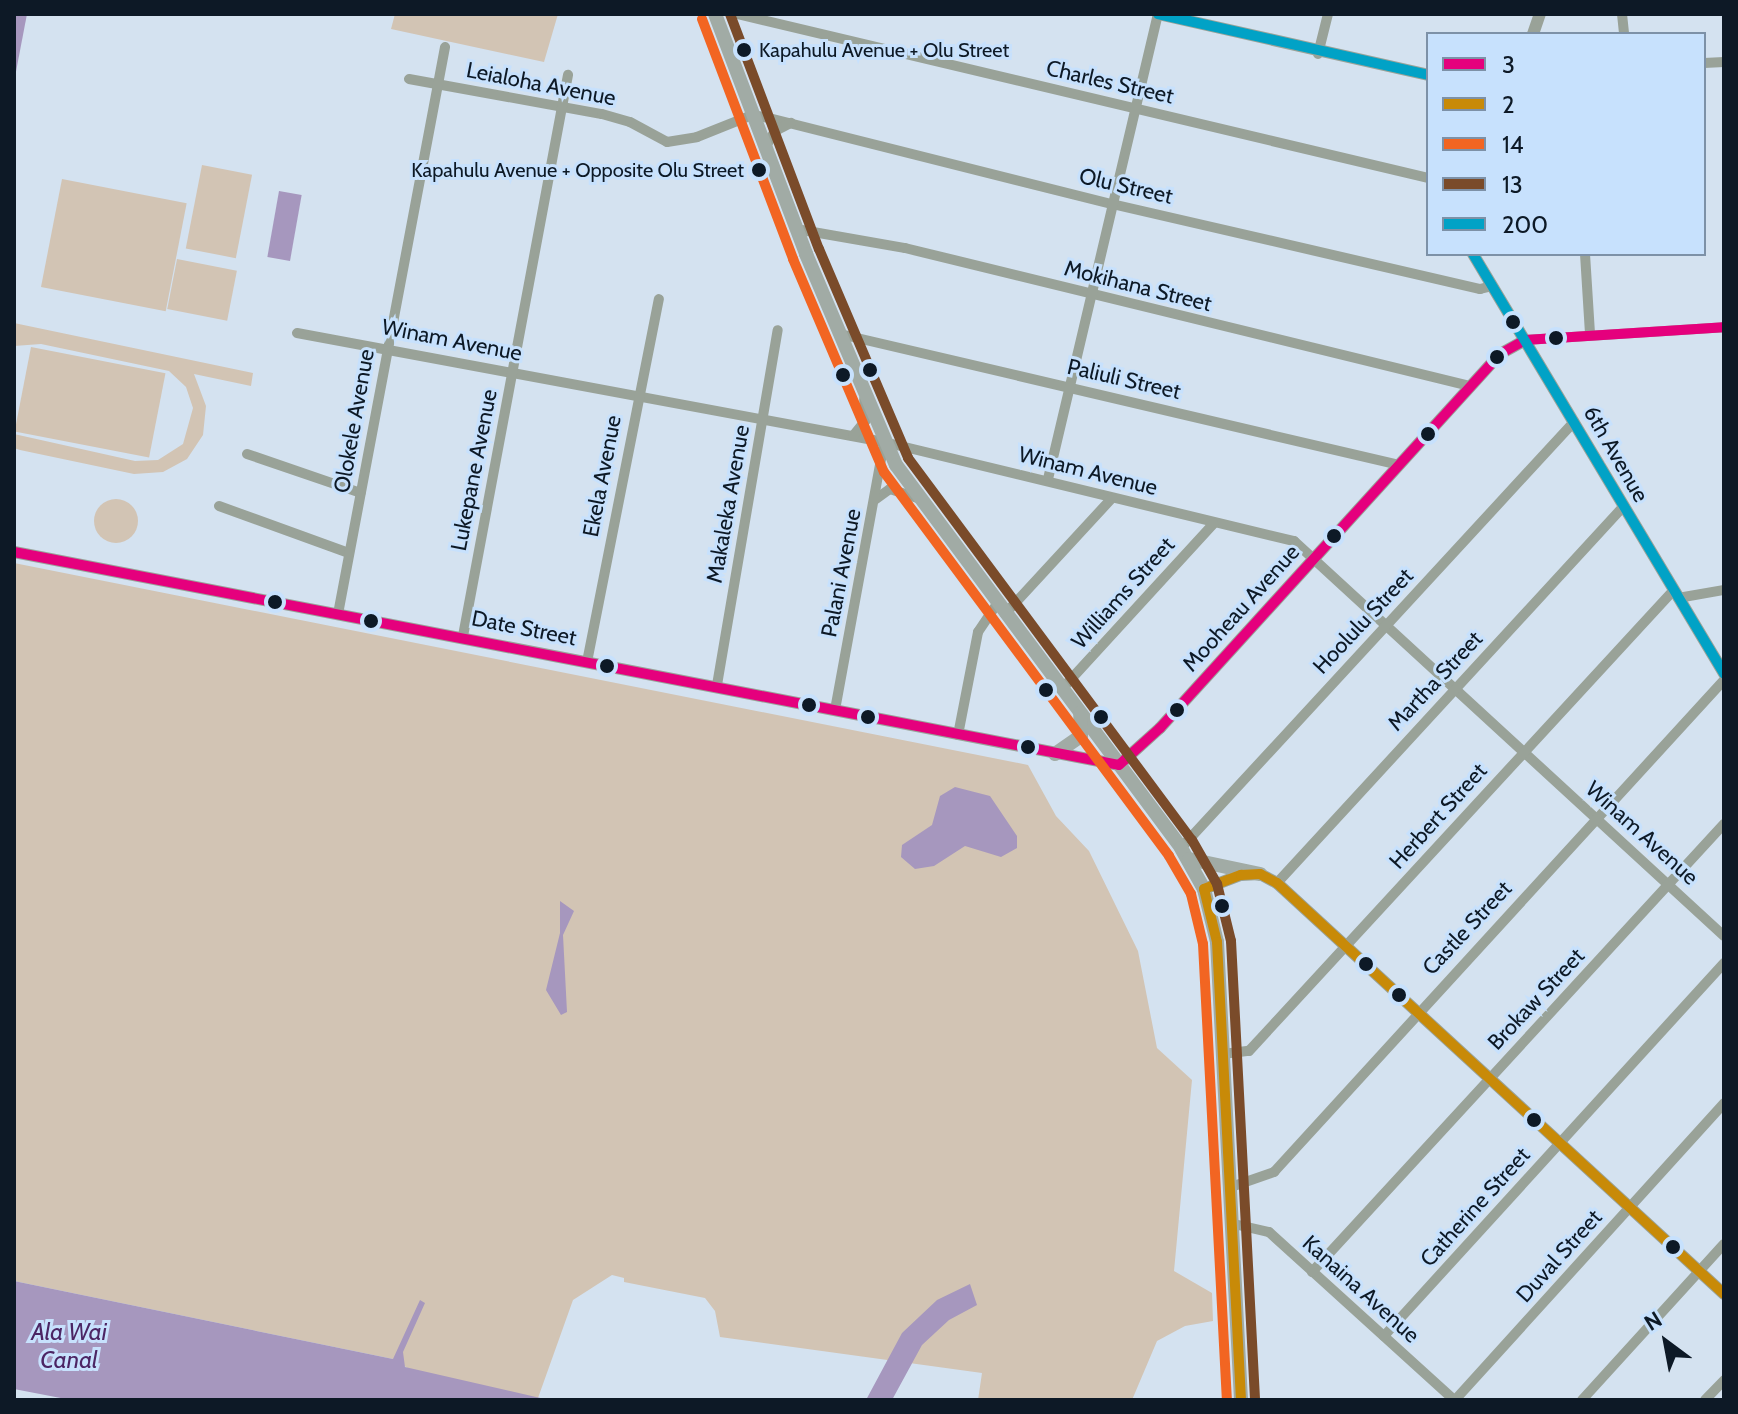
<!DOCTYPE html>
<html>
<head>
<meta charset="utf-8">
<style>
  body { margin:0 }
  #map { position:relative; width:1738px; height:1414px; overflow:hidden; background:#d4e2f0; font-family:Cabin,sans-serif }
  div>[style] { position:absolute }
  .green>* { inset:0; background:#d2c4b4; transform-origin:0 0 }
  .round { border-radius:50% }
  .water>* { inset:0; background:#a697be; transform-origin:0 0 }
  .minor>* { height:10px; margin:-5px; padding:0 5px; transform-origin:5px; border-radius:5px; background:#99a298 }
  .tertiary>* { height:12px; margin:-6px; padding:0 6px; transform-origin:6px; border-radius:6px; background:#99a298 }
  .secondary>* { height:14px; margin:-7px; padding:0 7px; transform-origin:7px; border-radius:7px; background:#a1aba5 }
  .bus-1>* { height:10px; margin:-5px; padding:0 5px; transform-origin:5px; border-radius:5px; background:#e5007d }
  .bus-2>* { height:10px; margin:-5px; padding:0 5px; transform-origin:5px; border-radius:5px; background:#c88a08 }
  .bus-3>* { height:10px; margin:-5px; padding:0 5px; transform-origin:5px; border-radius:5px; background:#f26522 }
  .bus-4>* { height:10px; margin:-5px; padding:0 5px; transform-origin:5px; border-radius:5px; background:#7a4b2a }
  .bus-5>* { height:10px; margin:-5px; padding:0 5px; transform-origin:5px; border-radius:5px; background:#01a2c6 }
  .dots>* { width:22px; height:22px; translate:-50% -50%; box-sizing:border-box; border:4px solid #c7e1fd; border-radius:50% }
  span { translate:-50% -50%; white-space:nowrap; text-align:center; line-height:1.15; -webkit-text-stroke:6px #c7e1fd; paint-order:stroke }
  .bus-label { font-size:20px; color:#0d1926 }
  .left { translate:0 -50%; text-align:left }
  .right { translate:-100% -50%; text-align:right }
  .street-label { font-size:22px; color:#0d1926 }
  .water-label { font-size:24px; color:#4c2564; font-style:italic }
  .frame { position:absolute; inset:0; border:16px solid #0d1926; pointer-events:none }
  .legend { position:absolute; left:1426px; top:32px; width:280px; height:224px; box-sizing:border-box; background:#c7e1fd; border:2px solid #7d91a7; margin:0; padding:10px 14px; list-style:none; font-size:24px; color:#0d1926 }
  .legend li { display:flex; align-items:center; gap:16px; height:40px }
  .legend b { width:40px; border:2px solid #7d91a7 }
  .north { position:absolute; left:1626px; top:1302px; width:80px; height:80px; -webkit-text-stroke:6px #c7e1fd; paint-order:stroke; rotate:328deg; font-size:22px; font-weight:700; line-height:32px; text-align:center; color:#0d1926 }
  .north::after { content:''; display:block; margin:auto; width:28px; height:36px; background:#0d1926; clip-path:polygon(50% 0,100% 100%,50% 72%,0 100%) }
</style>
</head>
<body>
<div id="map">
  <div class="green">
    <i style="clip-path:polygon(395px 14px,558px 14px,544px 62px,391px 29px)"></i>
    <i style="left:202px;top:165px;width:51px;height:85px;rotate:11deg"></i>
    <i style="left:62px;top:179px;width:127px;height:110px;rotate:11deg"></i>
    <i style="left:177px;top:259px;width:61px;height:51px;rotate:11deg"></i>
    <i style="clip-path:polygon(14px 323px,253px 373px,251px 386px,194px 374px,206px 406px,203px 435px,187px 459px,163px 472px,134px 474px,20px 450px,14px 448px,14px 434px,135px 461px,158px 460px,183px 444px,193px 408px,186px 387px,169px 371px,41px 344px,14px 346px)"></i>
    <i style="left:31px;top:347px;width:137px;height:86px;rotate:11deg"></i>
    <i class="round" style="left:94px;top:499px;width:44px;height:44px"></i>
    <i style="clip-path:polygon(14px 563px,1028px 765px,1056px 816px,1089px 851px,1138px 951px,1157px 1048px,1192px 1080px,1174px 1271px,1212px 1293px,1213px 1321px,1185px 1326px,1157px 1341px,1132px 1400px,978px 1400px,982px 1373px,720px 1337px,715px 1311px,705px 1298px,624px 1282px,624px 1278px,612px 1275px,573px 1300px,538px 1398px,409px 1369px,393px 1359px,14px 1281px)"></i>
  </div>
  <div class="water">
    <i style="clip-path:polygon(14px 14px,27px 14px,14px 82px)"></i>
    <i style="left:279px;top:191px;width:23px;height:67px;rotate:10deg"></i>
    <i style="clip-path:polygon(955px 787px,990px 796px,1017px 836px,1017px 848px,1001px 857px,965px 846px,934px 866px,915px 869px,901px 857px,902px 845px,932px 825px,940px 796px)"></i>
    <i style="clip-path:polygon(560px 901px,574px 911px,563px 935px,567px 1012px,561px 1015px,546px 990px,560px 933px)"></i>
    <i style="clip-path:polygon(14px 1281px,393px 1359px,420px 1300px,425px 1303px,403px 1352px,405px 1367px,549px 1400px,71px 1400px,14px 1389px)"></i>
    <i style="clip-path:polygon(970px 1284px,977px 1305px,949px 1320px,922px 1345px,892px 1400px,866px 1400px,902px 1333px,937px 1300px)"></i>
  </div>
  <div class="minor">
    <i style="left:737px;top:14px;width:710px;rotate:13.35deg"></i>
    <i style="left:1622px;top:14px;width:20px;rotate:84deg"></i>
    <i style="left:1318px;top:54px;width:41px;rotate:-76deg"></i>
    <i style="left:1704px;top:63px;width:20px;rotate:-3deg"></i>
    <i style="left:409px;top:79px;width:196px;rotate:10.3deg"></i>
    <i style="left:602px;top:114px;width:29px;rotate:16deg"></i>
    <i style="left:630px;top:122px;width:42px;rotate:28.4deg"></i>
    <i style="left:667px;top:142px;width:30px;rotate:-9deg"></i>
    <i style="left:697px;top:137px;width:59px;rotate:-21.8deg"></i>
    <i style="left:752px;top:115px;width:17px;rotate:10deg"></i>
    <i style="left:769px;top:118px;width:354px;rotate:14.1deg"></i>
    <i style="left:1112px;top:204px;width:378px;rotate:13deg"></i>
    <i style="left:1480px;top:289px;width:12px;rotate:-14deg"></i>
    <i style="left:765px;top:148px;width:20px;rotate:-60deg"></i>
    <i style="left:775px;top:131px;width:18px;rotate:-27deg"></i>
    <i style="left:796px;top:229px;width:111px;rotate:9.9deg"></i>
    <i style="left:905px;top:248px;width:582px;rotate:13.73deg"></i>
    <i style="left:1585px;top:254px;width:80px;rotate:86.4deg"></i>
    <i style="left:297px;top:333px;width:597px;rotate:10.52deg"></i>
    <i style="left:884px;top:442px;width:422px;rotate:13.6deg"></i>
    <i style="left:1294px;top:541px;width:584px;rotate:42.57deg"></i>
    <i style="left:840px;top:334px;width:574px;rotate:13.19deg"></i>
    <i style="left:1525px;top:340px;width:199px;rotate:-3.7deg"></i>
    <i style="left:853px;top:436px;width:21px;rotate:-51deg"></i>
    <i style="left:866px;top:420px;width:21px;rotate:-95deg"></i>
    <i style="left:247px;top:454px;width:120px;rotate:18.9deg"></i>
    <i style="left:1048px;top:479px;width:478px;rotate:-76.7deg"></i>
    <i style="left:876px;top:499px;width:17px;rotate:-36deg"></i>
    <i style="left:890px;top:489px;width:28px;rotate:18deg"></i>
    <i style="left:219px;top:506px;width:138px;rotate:19.9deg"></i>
    <i style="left:1678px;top:598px;width:47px;rotate:-9.9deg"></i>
    <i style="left:338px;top:614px;width:577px;rotate:-79.31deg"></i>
    <i style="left:1005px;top:614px;width:158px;rotate:-47.3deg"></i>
    <i style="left:463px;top:636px;width:571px;rotate:-79.4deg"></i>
    <i style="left:587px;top:662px;width:370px;rotate:-78.8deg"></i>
    <i style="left:717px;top:685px;width:360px;rotate:-80.3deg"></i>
    <i style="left:1062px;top:689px;width:224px;rotate:-47.5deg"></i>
    <i style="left:835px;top:710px;width:272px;rotate:-79.6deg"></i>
    <i style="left:958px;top:735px;width:105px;rotate:-79deg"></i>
    <i style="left:978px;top:632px;width:34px;rotate:-56deg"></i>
    <i style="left:1181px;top:848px;width:580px;rotate:-47.31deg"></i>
    <i style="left:1277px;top:883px;width:511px;rotate:-47.38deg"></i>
    <i style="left:1223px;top:1054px;width:26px;rotate:-7deg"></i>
    <i style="left:1249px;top:1051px;width:627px;rotate:-47.33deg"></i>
    <i style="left:1231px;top:1187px;width:46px;rotate:-19.2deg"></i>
    <i style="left:1274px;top:1172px;width:667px;rotate:-47.55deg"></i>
    <i style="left:1234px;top:1224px;width:36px;rotate:13deg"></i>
    <i style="left:1269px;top:1232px;width:250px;rotate:42.2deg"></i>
    <i style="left:1312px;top:1272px;width:609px;rotate:-47.4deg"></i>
    <i style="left:1384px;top:1336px;width:505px;rotate:-47.65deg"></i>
    <i style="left:1455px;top:1400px;width:401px;rotate:-47.8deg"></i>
    <i style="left:1582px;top:1400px;width:211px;rotate:-47.7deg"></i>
    <i style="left:1705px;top:1400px;width:28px;rotate:-46deg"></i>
  </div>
  <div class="tertiary">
    <i style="left:1158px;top:14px;width:277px;rotate:12.7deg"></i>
    <i style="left:1533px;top:34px;width:21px;rotate:-71deg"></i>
    <i style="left:1473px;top:254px;width:489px;rotate:59.1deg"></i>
    <i style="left:14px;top:552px;width:1125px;rotate:10.91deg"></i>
    <i style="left:1119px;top:765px;width:55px;rotate:-42.1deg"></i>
    <i style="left:1160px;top:728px;width:505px;rotate:-47.73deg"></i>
    <i style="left:1500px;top:354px;width:29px;rotate:-29deg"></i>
    <i style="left:1204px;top:889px;width:40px;rotate:-21deg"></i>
    <i style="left:1241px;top:875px;width:19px;rotate:-3deg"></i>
    <i style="left:1260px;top:874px;width:19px;rotate:28deg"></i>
    <i style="left:1277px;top:883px;width:607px;rotate:42.6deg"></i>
  </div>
  <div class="secondary">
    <i style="left:715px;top:14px;width:257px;rotate:69.2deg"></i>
    <i style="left:806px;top:254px;width:229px;rotate:66.9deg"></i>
    <i style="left:896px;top:465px;width:477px;rotate:53.3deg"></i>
    <i style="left:1181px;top:848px;width:47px;rotate:60.7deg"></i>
    <i style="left:1204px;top:889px;width:55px;rotate:76.2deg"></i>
    <i style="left:1217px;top:942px;width:459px;rotate:87deg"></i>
    <i style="left:1055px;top:754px;width:32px;rotate:-35deg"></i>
    <i style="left:1081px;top:736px;width:23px;rotate:-92deg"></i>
    <i style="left:1189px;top:859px;width:73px;rotate:11.9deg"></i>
  </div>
  <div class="bus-1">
    <i style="left:14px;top:552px;width:1125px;rotate:10.91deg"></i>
    <i style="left:1119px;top:765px;width:55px;rotate:-42.1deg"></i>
    <i style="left:1160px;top:728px;width:505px;rotate:-47.73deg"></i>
    <i style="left:1500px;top:354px;width:29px;rotate:-29deg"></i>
    <i style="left:1525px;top:340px;width:199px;rotate:-3.7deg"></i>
  </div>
  <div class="bus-2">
    <i style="left:1204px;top:889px;width:40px;rotate:-21deg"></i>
    <i style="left:1241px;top:875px;width:19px;rotate:-3deg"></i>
    <i style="left:1260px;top:874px;width:19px;rotate:28deg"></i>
    <i style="left:1277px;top:883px;width:607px;rotate:42.6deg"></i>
    <i style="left:1204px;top:889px;width:55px;rotate:76.2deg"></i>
    <i style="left:1217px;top:942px;width:459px;rotate:87deg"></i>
  </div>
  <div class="bus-3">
    <i style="left:702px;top:19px;width:257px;rotate:69.2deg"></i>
    <i style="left:793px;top:259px;width:232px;rotate:66.9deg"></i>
    <i style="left:884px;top:472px;width:478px;rotate:53.4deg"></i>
    <i style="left:1169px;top:856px;width:44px;rotate:59.9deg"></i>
    <i style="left:1191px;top:894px;width:51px;rotate:76.5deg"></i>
    <i style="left:1203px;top:944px;width:457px;rotate:87deg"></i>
  </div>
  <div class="bus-4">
    <i style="left:730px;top:14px;width:251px;rotate:69.3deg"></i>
    <i style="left:819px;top:249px;width:227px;rotate:66.9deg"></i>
    <i style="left:908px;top:458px;width:476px;rotate:53.4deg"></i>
    <i style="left:1192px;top:840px;width:51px;rotate:60.4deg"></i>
    <i style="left:1217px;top:884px;width:59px;rotate:76.2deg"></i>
    <i style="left:1231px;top:941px;width:459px;rotate:87deg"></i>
  </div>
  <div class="bus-5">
    <i style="left:1158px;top:14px;width:277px;rotate:12.7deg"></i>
    <i style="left:1473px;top:254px;width:489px;rotate:59.1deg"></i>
  </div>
  <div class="dots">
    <i style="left:744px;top:50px;background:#0d1926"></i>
    <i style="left:759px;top:170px;background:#0d1926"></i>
    <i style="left:1513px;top:322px;background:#0d1926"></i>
    <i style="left:1556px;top:338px;background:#0d1926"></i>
    <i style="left:1497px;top:357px;background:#0d1926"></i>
    <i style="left:870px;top:370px;background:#0d1926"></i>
    <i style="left:843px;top:375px;background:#0d1926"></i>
    <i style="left:1428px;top:434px;background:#0d1926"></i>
    <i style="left:1334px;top:536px;background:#0d1926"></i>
    <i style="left:275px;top:602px;background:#0d1926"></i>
    <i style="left:371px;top:621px;background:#0d1926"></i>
    <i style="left:607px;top:666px;background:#0d1926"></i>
    <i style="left:1046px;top:690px;background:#0d1926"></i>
    <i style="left:809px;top:705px;background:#0d1926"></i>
    <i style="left:1177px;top:710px;background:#0d1926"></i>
    <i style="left:868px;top:717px;background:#0d1926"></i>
    <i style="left:1101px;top:717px;background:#0d1926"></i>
    <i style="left:1028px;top:747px;background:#0d1926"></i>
    <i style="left:1222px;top:906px;background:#0d1926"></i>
    <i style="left:1366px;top:964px;background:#0d1926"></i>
    <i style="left:1399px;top:995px;background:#0d1926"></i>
    <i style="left:1534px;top:1120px;background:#0d1926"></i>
    <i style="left:1673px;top:1247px;background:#0d1926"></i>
  </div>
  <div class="bus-label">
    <span class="left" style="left:759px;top:50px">Kapahulu Avenue + Olu Street</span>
    <span class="right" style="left:744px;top:170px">Kapahulu Avenue + Opposite Olu Street</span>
  </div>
  <div class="street-label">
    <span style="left:1110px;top:82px;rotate:13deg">Charles Street</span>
    <span style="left:541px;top:84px;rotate:11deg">Leialoha Avenue</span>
    <span style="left:1126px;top:186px;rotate:13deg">Olu Street</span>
    <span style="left:1138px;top:286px;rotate:14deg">Mokihana Street</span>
    <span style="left:452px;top:340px;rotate:11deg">Winam Avenue</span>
    <span style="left:1124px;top:379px;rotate:13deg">Paliuli Street</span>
    <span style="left:354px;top:421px;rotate:-80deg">Olokele Avenue</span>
    <span style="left:1616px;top:454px;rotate:60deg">6th Avenue</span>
    <span style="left:474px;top:470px;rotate:-79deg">Lukepane Avenue</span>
    <span style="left:1088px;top:471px;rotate:14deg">Winam Avenue</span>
    <span style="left:602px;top:476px;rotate:-79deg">Ekela Avenue</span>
    <span style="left:728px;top:504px;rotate:-80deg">Makaleka Avenue</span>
    <span style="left:841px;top:573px;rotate:-79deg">Palani Avenue</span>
    <span style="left:1123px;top:593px;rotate:-48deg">Williams Street</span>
    <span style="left:1241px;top:608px;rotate:-48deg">Mooheau Avenue</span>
    <span style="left:1363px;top:621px;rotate:-47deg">Hoolulu Street</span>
    <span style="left:524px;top:628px;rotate:11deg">Date Street</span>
    <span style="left:1435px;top:681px;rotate:-47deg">Martha Street</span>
    <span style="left:1438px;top:816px;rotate:-48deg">Herbert Street</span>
    <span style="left:1642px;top:833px;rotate:42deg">Winam Avenue</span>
    <span style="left:1467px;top:928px;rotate:-47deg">Castle Street</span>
    <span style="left:1536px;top:999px;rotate:-47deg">Brokaw Street</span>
    <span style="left:1475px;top:1207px;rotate:-48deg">Catherine Street</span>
    <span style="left:1559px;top:1256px;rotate:-48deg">Duval Street</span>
    <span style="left:1361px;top:1289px;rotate:42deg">Kanaina Avenue</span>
  </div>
  <div class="water-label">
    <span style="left:69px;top:1346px">Ala Wai<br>Canal</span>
  </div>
  <div class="frame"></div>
  <ul class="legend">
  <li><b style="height:10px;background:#e5007d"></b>3</li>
  <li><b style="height:10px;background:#c88a08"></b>2</li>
  <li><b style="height:10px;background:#f26522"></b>14</li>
  <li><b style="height:10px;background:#7a4b2a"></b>13</li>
  <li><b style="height:10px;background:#01a2c6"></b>200</li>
  </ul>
  <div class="north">N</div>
</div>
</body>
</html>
